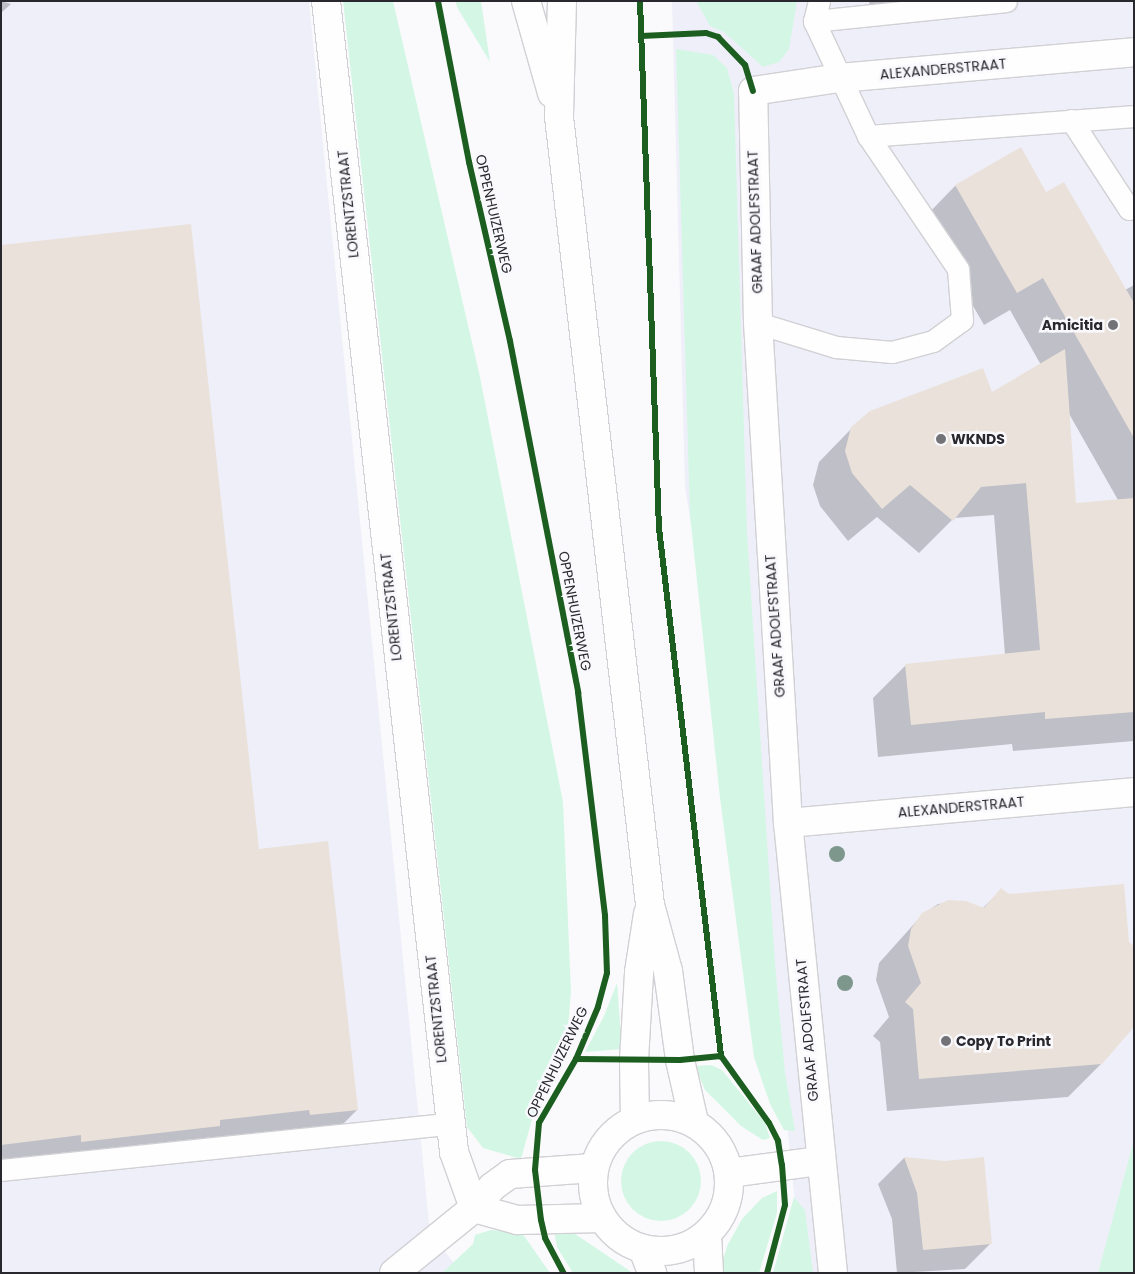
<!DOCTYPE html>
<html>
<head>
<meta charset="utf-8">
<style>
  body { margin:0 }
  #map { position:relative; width:1135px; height:1274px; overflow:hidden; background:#fafafc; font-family:Poppins,sans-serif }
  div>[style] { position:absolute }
  .built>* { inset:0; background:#efeff9 }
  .green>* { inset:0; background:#d4f7e5 }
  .round { border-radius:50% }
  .shadow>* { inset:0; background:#0003 }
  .building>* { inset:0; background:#eae2da }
  .roads { filter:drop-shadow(1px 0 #d1d0d4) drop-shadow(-1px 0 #d1d0d4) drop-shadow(0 1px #d1d0d4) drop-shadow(0 -1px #d1d0d4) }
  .lane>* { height:21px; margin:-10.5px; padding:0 10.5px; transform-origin:10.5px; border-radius:10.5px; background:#fefeff }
  .street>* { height:28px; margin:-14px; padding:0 14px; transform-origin:14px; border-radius:14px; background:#fefeff }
  .secondary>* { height:28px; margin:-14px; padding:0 14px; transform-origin:14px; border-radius:14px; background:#fefeff }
  .secondary>.ring { margin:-14px; padding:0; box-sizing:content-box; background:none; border:28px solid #fefeff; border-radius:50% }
  .cycleway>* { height:6px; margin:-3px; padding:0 3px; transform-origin:3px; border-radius:3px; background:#1b5e20 }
  .trees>* { width:16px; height:16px; margin:-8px; border-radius:50%; background:#7e978c }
  .dots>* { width:14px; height:14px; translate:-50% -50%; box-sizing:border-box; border:2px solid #f9f9fd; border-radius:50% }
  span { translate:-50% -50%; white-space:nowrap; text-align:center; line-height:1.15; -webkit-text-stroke:5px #f9f9fd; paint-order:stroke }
  .street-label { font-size:14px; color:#29282f }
  .poi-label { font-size:14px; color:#29282f; font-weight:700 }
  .right { translate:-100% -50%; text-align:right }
  .left { translate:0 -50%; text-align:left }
  .frame { position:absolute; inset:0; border:2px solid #29282f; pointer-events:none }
</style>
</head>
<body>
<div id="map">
  <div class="built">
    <i style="clip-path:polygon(1px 1px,309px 1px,430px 1233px,462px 1273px,1px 1273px)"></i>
    <i style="clip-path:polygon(672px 1px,1134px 1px,1134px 1224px,1121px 1273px,802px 1273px,787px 1123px,685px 487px)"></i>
  </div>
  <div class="green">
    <i style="clip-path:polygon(343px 1px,393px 1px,480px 377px,563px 802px,571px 992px,566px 1051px,533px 1116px,521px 1159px,483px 1148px,467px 1127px)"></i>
    <i style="clip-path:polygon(455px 1px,481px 1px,490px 62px,458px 9px)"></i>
    <i style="clip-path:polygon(696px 1px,797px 1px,789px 49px,779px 62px,763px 67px,724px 32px,710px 26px)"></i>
    <i style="clip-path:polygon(676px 49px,713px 55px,727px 68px,734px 94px,747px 532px,775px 964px,785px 1073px,795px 1131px,784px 1130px,770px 1104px,754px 1057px,720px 798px,690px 515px)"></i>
    <i style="clip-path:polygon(617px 983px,622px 1049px,585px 1052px,604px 1016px)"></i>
    <i style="clip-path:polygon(711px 1065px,722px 1070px,748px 1102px,765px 1123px,770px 1138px,763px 1140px,741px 1126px,705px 1090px,695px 1066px)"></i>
    <i style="clip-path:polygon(1134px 1140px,1134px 1273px,1098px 1273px)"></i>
    <i class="round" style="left:621px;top:1141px;width:80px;height:80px"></i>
    <i style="clip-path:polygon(777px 1191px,777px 1213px,759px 1273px,720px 1273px,727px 1246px,742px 1219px,762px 1198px)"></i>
    <i style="clip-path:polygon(794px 1197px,805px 1210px,813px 1273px,773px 1273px)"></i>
    <i style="clip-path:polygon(491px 1230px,522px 1233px,550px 1273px,442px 1273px,473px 1244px,475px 1235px)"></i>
    <i style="clip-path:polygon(554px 1231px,575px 1234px,633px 1273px,573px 1273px,557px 1247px)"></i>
  </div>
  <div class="shadow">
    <i style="clip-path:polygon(1px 1px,11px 4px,1px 13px)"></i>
    <i style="clip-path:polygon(869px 1px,1029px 1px,871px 16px)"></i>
    <i style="clip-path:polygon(evenodd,1020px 149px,1046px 193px,1125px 290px,1134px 285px,1134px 741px,1013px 751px,1012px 744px,878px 757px,873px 698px,906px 665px,1005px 655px,994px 515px,954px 518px,919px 553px,877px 517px,848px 541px,820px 506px,813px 485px,819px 462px,852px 428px,991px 393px,1041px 365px,1010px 310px,984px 325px,923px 219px,955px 186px,1020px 149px,1068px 412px,1118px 500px,1074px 504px,1068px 412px)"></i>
    <i style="clip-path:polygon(1px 246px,258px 850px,357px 1110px,331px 1136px,1px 1167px)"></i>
    <i style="clip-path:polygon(1002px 889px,1101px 1064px,1068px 1097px,887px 1111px,880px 1042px,873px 1036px,889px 1017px,876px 980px,879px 963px,923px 914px,938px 904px,961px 902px,982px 909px)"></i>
    <i style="clip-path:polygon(904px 1158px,945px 1163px,991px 1243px,965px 1269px,897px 1273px,892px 1219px,878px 1184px)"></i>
  </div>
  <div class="building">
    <i style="clip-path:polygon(1021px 147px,1046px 192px,1064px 182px,1134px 303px,1134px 438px,1043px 278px,1017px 293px,955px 185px)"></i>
    <i style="clip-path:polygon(191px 224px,259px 849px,328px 841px,358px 1110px,310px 1115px,309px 1110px,220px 1120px,220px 1126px,81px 1142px,81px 1135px,1px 1145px,1px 245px)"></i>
    <i style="clip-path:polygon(1065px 349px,1076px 503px,1134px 498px,1134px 712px,1045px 719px,1045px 712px,911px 725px,905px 664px,1040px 650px,1026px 483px,981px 487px,953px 521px,910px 485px,882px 509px,852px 473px,845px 451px,851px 427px,870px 411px,983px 368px,992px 392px)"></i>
    <i style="clip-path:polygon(1124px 884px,1129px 942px,1134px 946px,1134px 1027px,1102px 1064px,919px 1079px,913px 1009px,905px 1002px,921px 983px,908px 946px,911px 929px,922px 913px,948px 900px,966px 901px,984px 908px,1001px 888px,1009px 894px)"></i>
    <i style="clip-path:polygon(904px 1157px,945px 1161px,984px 1157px,992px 1244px,923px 1250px,917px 1193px)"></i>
  </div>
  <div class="roads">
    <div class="lane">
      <i style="left:814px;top:21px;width:193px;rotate:-5.9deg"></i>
      <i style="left:1071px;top:120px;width:106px;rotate:56.9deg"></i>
      <i style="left:1129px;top:209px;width:6px;rotate:-31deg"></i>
      <i style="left:868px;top:136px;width:267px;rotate:-4.3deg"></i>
      <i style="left:758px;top:323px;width:82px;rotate:17.1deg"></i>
      <i style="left:836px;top:347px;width:56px;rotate:5.1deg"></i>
      <i style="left:892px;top:352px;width:42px;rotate:-15deg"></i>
      <i style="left:933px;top:341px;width:36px;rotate:-36deg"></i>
      <i style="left:962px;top:320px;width:51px;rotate:-94.5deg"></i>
      <i style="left:958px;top:269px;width:161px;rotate:-124.1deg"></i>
      <i style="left:868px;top:136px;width:127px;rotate:-115.2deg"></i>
      <i style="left:814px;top:21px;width:21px;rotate:-76deg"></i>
      <i style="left:1px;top:1170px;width:449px;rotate:-5.9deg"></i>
    </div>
    <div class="street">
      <i style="left:326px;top:1px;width:1158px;rotate:83.65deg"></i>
      <i style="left:454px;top:1152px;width:59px;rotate:70.3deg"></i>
      <i style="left:474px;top:1208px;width:45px;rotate:15.6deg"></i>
      <i style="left:517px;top:1220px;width:85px;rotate:-1.3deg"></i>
      <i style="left:788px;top:823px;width:347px;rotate:-5.1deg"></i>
      <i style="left:729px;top:1173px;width:92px;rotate:-7.5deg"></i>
      <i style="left:394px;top:1273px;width:103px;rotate:-39.1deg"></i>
      <i style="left:474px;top:1208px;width:28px;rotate:-49deg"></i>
      <i style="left:492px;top:1187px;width:22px;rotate:-36deg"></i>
      <i style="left:510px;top:1174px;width:83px;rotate:-4.1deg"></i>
      <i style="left:833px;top:1273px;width:452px;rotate:-95.7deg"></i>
      <i style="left:788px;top:823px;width:501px;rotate:-93.43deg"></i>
      <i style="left:758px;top:323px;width:232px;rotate:-91.2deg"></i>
      <i style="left:753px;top:91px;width:87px;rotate:-8.6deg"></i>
      <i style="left:839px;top:78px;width:296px;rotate:-5deg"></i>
    </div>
    <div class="secondary">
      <i style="left:526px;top:1px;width:96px;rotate:74.2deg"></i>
      <i style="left:562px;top:1px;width:116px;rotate:91.5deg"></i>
      <i style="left:559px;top:117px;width:793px;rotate:83.41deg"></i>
      <i style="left:650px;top:905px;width:68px;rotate:74.7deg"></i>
      <i style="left:668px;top:971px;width:90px;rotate:82.3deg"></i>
      <i style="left:680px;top:1060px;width:64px;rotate:77.3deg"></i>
      <i class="ring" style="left:593px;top:1115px;width:108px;height:108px"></i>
      <i style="left:635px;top:1119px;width:59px;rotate:-91deg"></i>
      <i style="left:634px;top:1060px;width:88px;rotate:-86.7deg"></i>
      <i style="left:639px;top:972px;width:59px;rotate:-81.2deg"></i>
      <i style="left:707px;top:1234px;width:39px;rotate:87deg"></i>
      <i style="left:643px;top:1249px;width:26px;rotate:69deg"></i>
    </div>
  </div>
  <div class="cycleway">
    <i style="left:438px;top:1px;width:164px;rotate:79.1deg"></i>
    <i style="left:469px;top:162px;width:184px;rotate:77.1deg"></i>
    <i style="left:510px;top:341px;width:358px;rotate:79deg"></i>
    <i style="left:578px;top:692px;width:226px;rotate:83.1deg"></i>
    <i style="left:605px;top:916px;width:57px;rotate:88deg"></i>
    <i style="left:607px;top:973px;width:35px;rotate:105deg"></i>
    <i style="left:598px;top:1007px;width:56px;rotate:112.9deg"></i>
    <i style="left:576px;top:1059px;width:74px;rotate:120deg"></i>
    <i style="left:539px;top:1123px;width:47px;rotate:94.9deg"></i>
    <i style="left:535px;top:1170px;width:50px;rotate:83.2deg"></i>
    <i style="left:541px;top:1220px;width:18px;rotate:77deg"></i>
    <i style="left:545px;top:1238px;width:40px;rotate:62deg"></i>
    <i style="left:640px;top:1px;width:527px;rotate:87.94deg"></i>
    <i style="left:659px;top:528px;width:532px;rotate:83.3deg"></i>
    <i style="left:721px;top:1056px;width:82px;rotate:54.4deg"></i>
    <i style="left:769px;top:1123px;width:20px;rotate:63deg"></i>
    <i style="left:778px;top:1141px;width:24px;rotate:81deg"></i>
    <i style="left:782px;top:1165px;width:40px;rotate:85.7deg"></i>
    <i style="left:785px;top:1205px;width:70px;rotate:104.8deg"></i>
    <i style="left:641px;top:36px;width:65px;rotate:-2.6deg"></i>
    <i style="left:706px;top:33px;width:13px;rotate:18deg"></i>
    <i style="left:718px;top:37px;width:39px;rotate:46deg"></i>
    <i style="left:745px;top:65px;width:27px;rotate:73deg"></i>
    <i style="left:576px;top:1059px;width:104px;rotate:0.6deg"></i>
    <i style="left:680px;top:1060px;width:41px;rotate:-5.6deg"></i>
  </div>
  <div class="trees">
    <i style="left:837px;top:854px"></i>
    <i style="left:845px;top:983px"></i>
  </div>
  <div class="dots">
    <i style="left:1113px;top:325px;background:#727277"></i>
    <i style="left:941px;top:439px;background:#727277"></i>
    <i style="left:946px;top:1041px;background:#727277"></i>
  </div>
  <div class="street-label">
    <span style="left:943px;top:69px;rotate:-5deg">ALEXANDERSTRAAT</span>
    <span style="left:348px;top:204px;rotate:-96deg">LORENTZSTRAAT</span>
    <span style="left:494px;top:214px;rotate:77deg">OPPENHUIZERWEG</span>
    <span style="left:755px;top:222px;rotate:-92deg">GRAAF ADOLFSTRAAT</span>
    <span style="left:391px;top:607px;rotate:-96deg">LORENTZSTRAAT</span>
    <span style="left:575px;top:611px;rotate:79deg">OPPENHUIZERWEG</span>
    <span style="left:775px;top:626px;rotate:-94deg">GRAAF ADOLFSTRAAT</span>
    <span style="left:961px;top:807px;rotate:-5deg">ALEXANDERSTRAAT</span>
    <span style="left:436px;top:1009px;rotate:-96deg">LORENTZSTRAAT</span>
    <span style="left:807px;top:1030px;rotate:-95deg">GRAAF ADOLFSTRAAT</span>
    <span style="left:557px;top:1062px;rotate:-64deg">OPPENHUIZERWEG</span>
  </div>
  <div class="poi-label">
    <span class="right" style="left:1103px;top:325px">Amicitia</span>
    <span class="left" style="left:951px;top:439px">WKNDS</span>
    <span class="left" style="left:956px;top:1041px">Copy To Print</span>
  </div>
  <div class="frame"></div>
</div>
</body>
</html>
